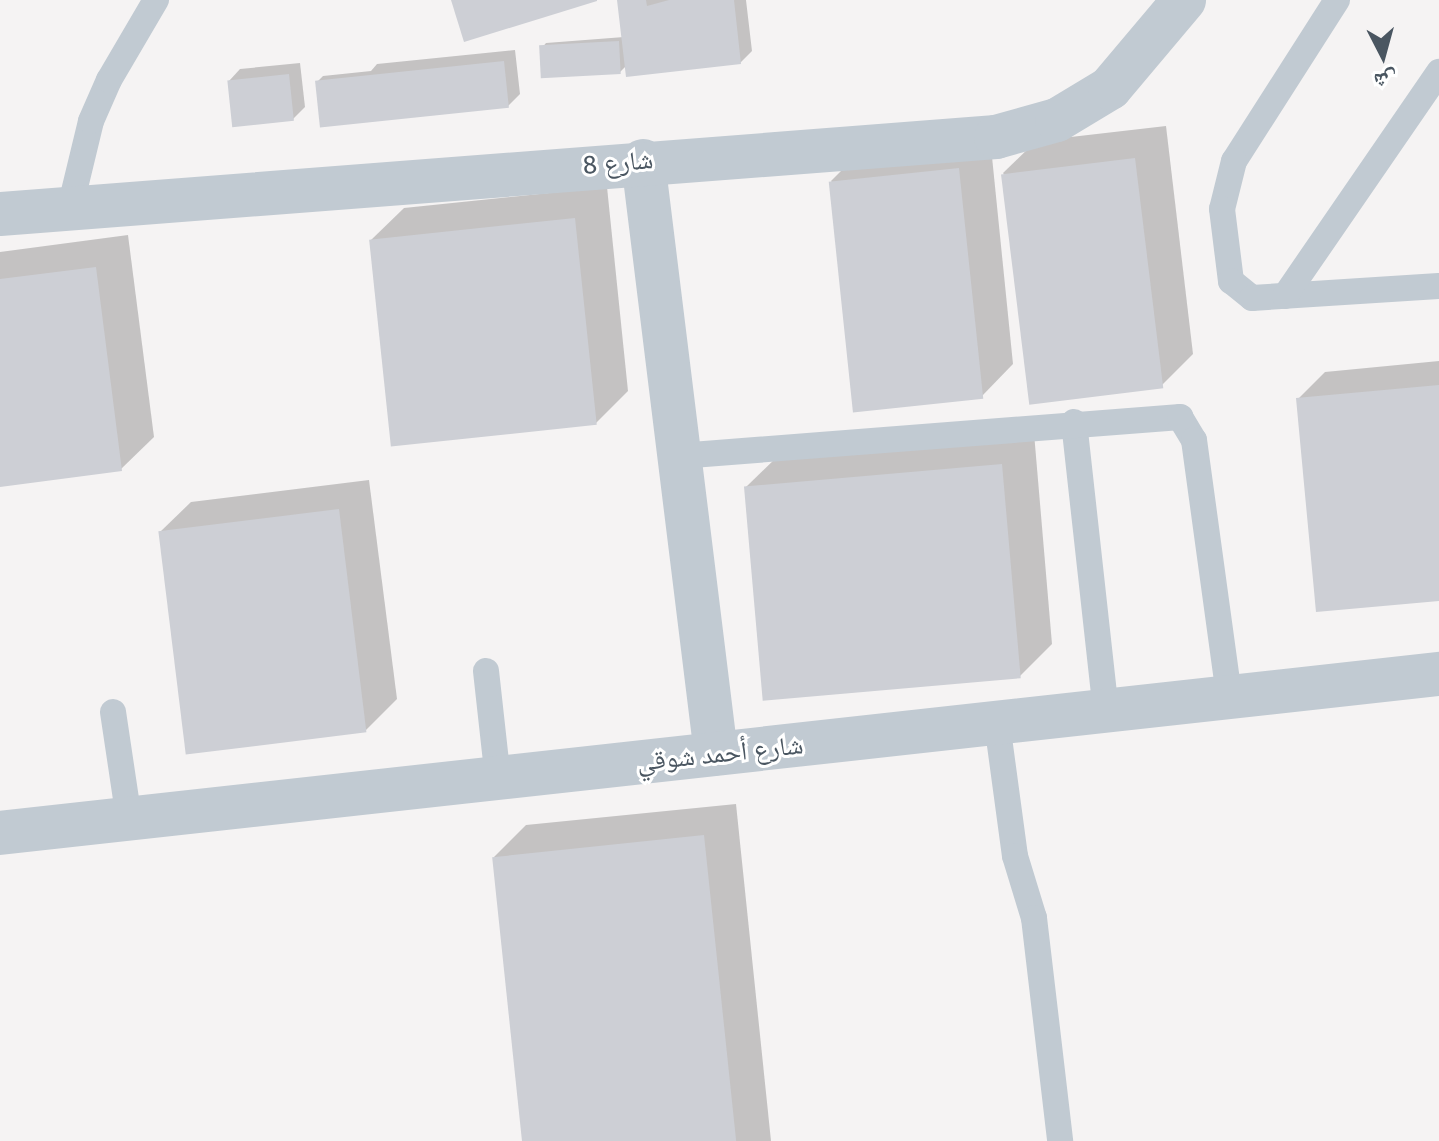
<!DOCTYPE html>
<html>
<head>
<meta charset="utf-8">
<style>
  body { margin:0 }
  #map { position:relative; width:1439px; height:1141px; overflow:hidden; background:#f5f3f3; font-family:"Fira Sans","Noto Naskh Arabic",sans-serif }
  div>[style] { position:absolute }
  .shadow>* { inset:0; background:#0003 }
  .building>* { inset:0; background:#cdcfd5; transform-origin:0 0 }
  .service>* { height:26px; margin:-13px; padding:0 13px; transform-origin:13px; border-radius:13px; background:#c1cad2 }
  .minor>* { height:44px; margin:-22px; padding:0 22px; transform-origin:22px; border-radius:22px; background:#c1cad2 }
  span { translate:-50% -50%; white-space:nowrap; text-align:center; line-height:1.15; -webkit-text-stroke:6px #fff; paint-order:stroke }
  .street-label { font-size:26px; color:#4a5661 }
  .north { position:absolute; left:1343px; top:16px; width:80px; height:80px; -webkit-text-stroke:6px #fff; paint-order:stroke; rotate:174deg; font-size:22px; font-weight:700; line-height:32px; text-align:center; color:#4a5661 }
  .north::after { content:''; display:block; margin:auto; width:28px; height:36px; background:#4a5661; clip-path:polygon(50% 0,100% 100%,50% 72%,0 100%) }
</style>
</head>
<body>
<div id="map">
  <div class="shadow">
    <i style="clip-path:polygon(619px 0,746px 0,752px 51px,740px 63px,627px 65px,620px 72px,541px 49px,546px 43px,624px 37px)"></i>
    <i style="clip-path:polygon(515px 50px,520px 94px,508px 106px,318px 81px,323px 76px,371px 71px,377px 64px)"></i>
    <i style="clip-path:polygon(300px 63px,305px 107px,293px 119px,229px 81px,240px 69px)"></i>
    <i style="clip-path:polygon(1166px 126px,1193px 354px,1161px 386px,1003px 173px,1036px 141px)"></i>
    <i style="clip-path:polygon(990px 137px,1013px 364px,981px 397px,831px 181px,863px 149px)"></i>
    <i style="clip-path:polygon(607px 187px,628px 391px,596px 423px,371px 240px,404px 208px)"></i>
    <i style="clip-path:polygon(128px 235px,154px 437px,121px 469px,0 485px,0 252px)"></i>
    <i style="clip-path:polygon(1439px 361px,1439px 599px,1298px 399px,1325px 372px)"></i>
    <i style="clip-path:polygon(1034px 433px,1052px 644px,1020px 676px,746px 487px,779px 455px)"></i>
    <i style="clip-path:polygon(369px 480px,397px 699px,366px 730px,160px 532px,191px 502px)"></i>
    <i style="clip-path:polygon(736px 804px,771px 1141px,523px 1141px,494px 857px,526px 825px)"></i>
  </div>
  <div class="building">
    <i style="clip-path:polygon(451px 0,597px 0,597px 1px,464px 42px)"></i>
    <i style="clip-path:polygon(617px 0,646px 0,647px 6px,669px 0,734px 0,741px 64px,626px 77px)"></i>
    <i style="left:619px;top:41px;width:33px;height:80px;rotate:87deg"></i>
    <i style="left:504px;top:61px;width:47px;height:190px;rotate:84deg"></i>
    <i style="left:289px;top:74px;width:47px;height:62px;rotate:84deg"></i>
    <i style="left:1135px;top:158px;width:232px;height:135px;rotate:83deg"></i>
    <i style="left:959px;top:168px;width:232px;height:131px;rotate:84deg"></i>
    <i style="left:575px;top:218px;width:208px;height:207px;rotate:84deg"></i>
    <i style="clip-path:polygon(96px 267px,122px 471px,0 487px,0 279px)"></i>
    <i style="clip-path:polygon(1439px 385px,1439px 601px,1316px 612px,1296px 398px)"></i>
    <i style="left:1002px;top:464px;width:215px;height:259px;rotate:85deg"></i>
    <i style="left:339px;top:509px;width:225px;height:182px;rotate:83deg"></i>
    <i style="left:704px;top:835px;width:308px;height:213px;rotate:84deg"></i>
  </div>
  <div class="service">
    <i style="left:1337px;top:0;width:191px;rotate:122.6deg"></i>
    <i style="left:1234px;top:161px;width:49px;rotate:104deg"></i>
    <i style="left:1222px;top:209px;width:73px;rotate:82.9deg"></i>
    <i style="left:1231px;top:281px;width:27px;rotate:39deg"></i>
    <i style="left:1252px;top:298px;width:187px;rotate:-3.7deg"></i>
    <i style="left:70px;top:208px;width:89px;rotate:-76.4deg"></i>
    <i style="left:91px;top:121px;width:45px;rotate:-66.3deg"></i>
    <i style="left:109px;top:80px;width:93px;rotate:-59.6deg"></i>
    <i style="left:1285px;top:296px;width:272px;rotate:-55.5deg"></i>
    <i style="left:1074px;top:422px;width:291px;rotate:83.7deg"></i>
    <i style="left:679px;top:456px;width:503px;rotate:-4.45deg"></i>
    <i style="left:1180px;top:417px;width:27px;rotate:59deg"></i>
    <i style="left:1194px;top:440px;width:259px;rotate:82.2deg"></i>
    <i style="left:486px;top:671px;width:109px;rotate:83.7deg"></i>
    <i style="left:113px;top:712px;width:108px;rotate:81.5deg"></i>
    <i style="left:997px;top:723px;width:134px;rotate:82.3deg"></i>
    <i style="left:1015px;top:856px;width:65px;rotate:73deg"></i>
    <i style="left:1034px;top:918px;width:225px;rotate:83.3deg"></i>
  </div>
  <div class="minor">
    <i style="left:643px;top:161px;width:597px;rotate:82.98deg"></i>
    <i style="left:0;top:214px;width:999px;rotate:-4.42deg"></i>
    <i style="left:996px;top:137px;width:63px;rotate:-15.6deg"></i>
    <i style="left:1057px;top:120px;width:62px;rotate:-31.1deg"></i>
    <i style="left:1110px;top:88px;width:115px;rotate:-49.9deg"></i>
    <i style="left:0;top:833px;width:1448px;rotate:-6.31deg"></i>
  </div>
  <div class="street-label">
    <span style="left:618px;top:163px;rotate:-5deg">شارع 8</span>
    <span style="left:720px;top:754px;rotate:-6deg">شارع أحمد شوقي</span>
  </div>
  <div class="north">ش</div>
</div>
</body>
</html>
